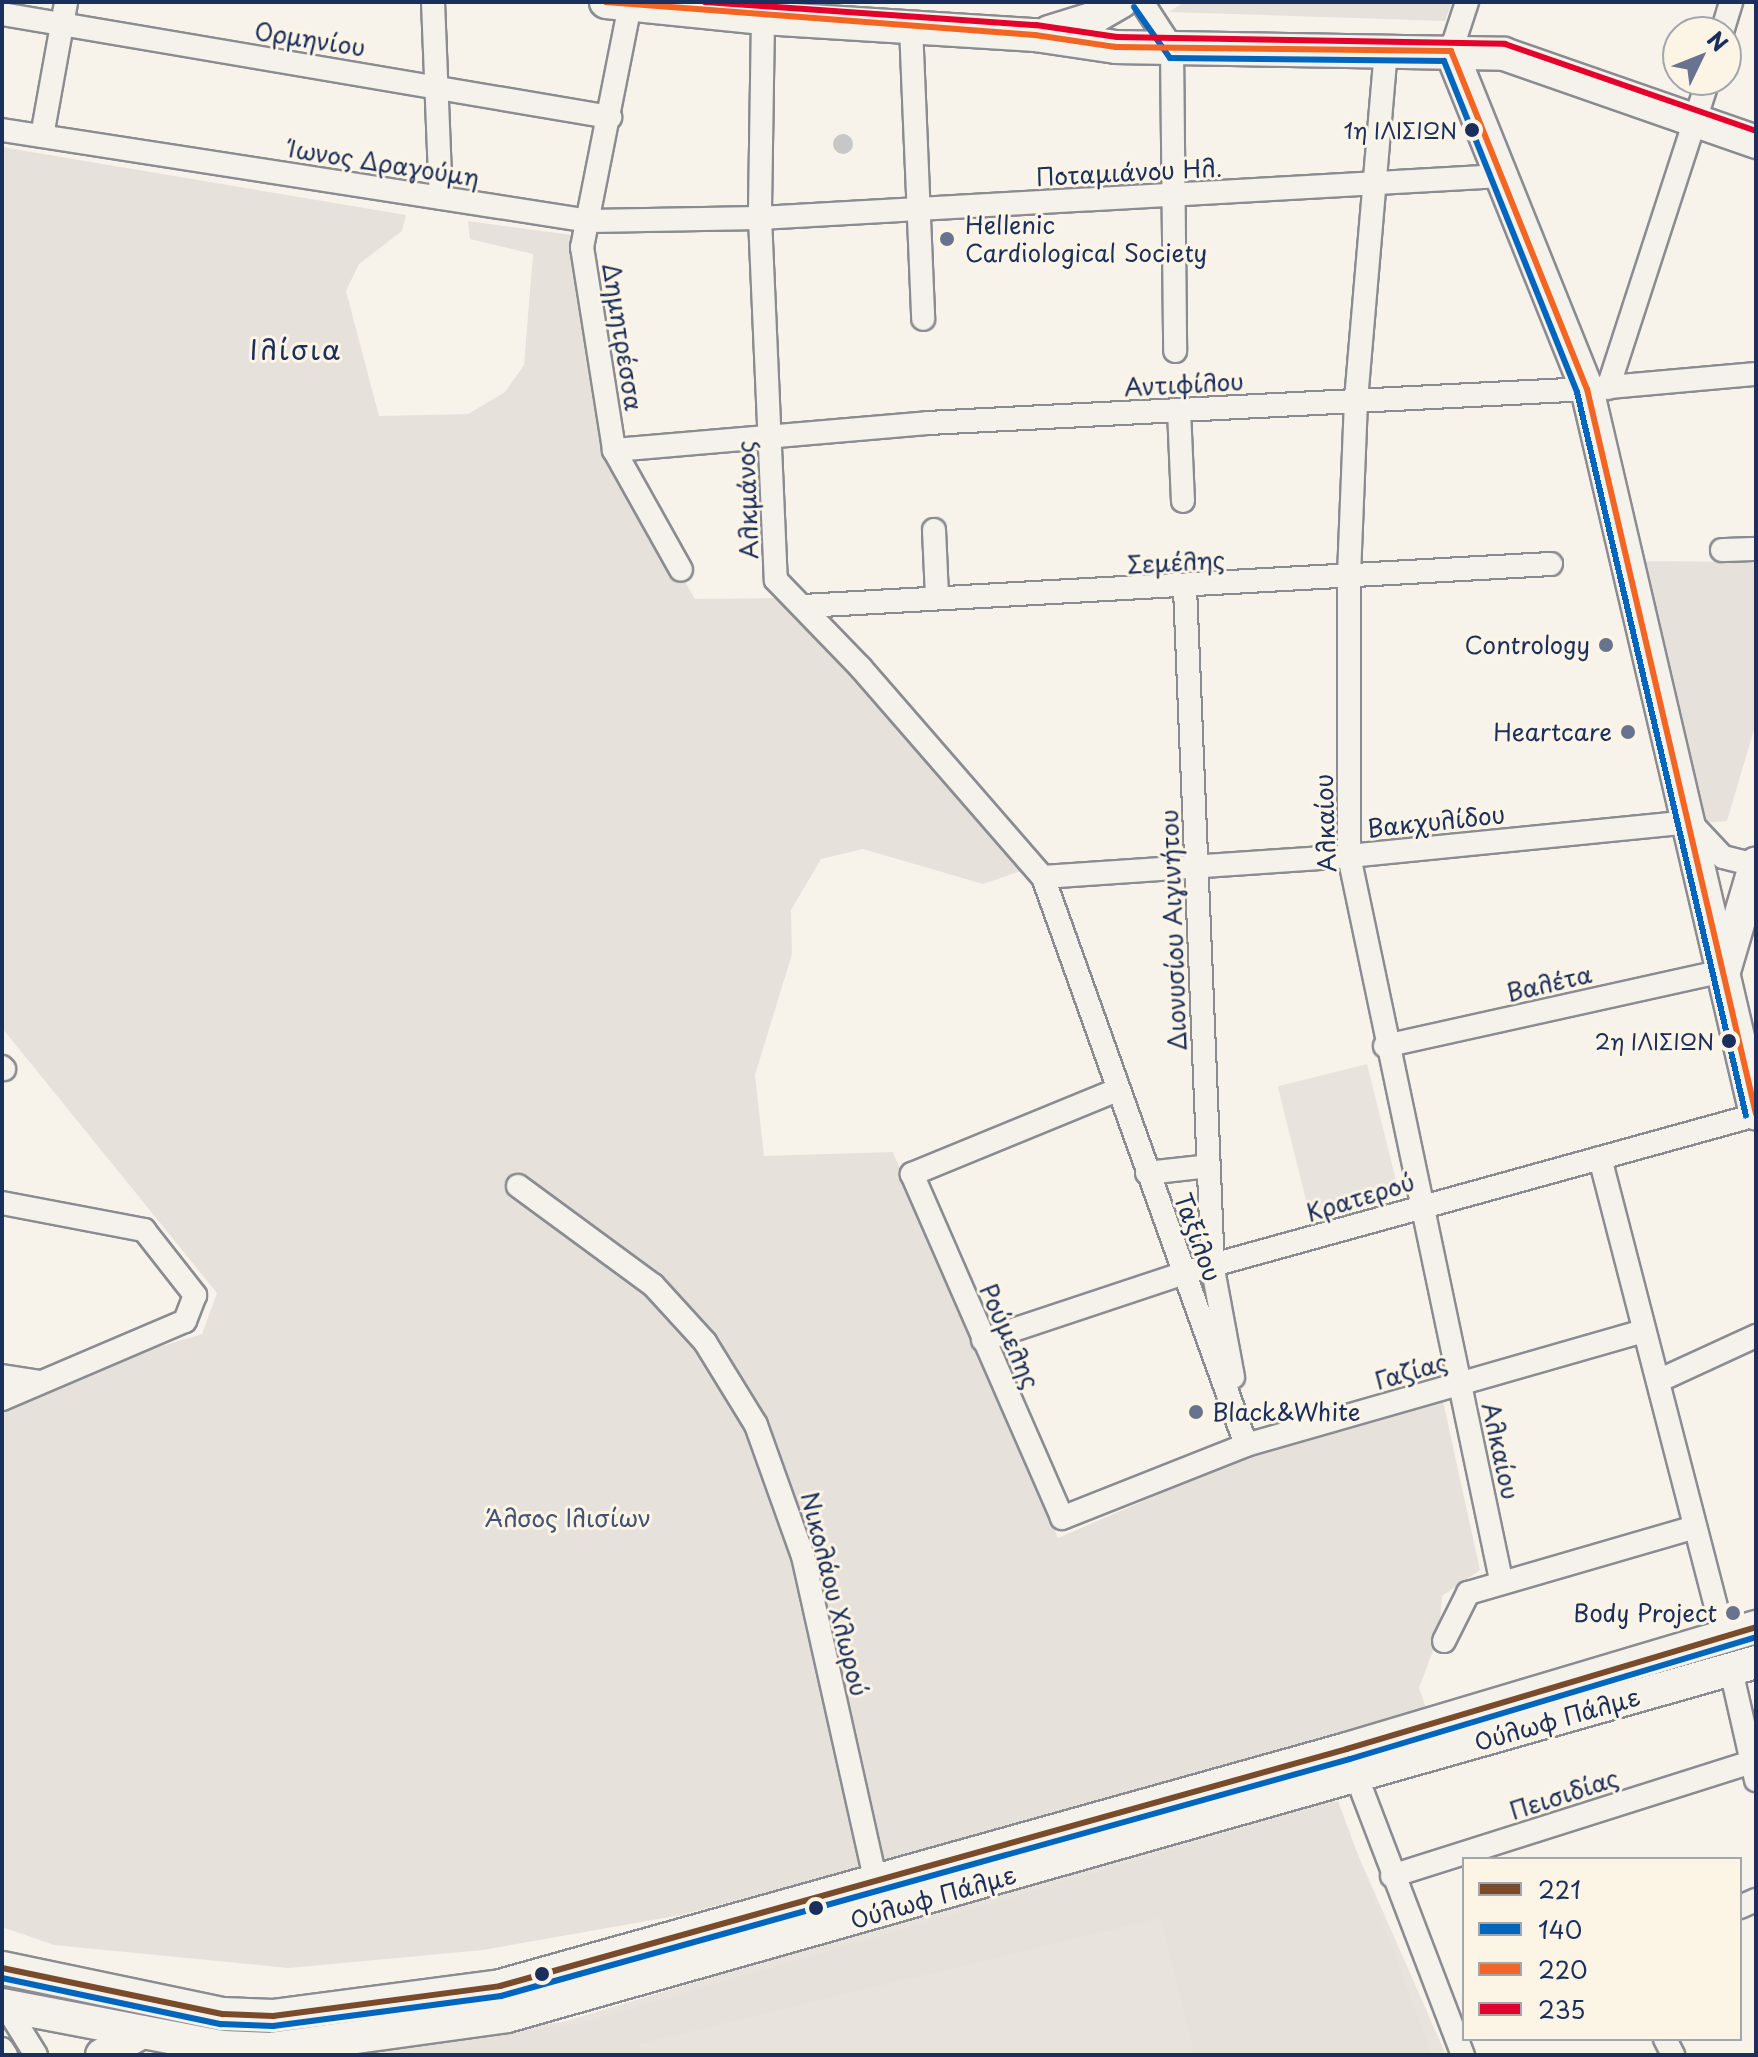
<!DOCTYPE html>
<html>
<head>
<meta charset="utf-8">
<style>
  body { margin:0 }
  #map { position:relative; width:1758px; height:2057px; overflow:hidden; background:#f7f3ea; font-family:"Playpen Sans",sans-serif }
  div>[style] { position:absolute }
  .built>* { inset:0; background:#e8e4dd; transform-origin:0 0 }
  .green>* { inset:0; background:#e6e2db }
  .water>* { inset:0; background:#c7c7c7 }
  .round { border-radius:50% }
  .roads { filter:drop-shadow(2px 0 #8a8c91) drop-shadow(-2px 0 #8a8c91) drop-shadow(0 2px #8a8c91) drop-shadow(0 -2px #8a8c91) }
  .street>* { height:22px; margin:-11px; padding:0 11px; transform-origin:11px; border-radius:11px; background:#f5f2ec }
  .secondary>* { height:32px; margin:-16px; padding:0 16px; transform-origin:16px; border-radius:16px; background:#f5f2ec }
  .bus-1>* { height:6px; margin:-3px; padding:0 3px; transform-origin:3px; border-radius:3px; background:#7a4b2a }
  .bus-2>* { height:6px; margin:-3px; padding:0 3px; transform-origin:3px; border-radius:3px; background:#0065bd }
  .bus-3>* { height:6px; margin:-3px; padding:0 3px; transform-origin:3px; border-radius:3px; background:#f26522 }
  .bus-4>* { height:6px; margin:-3px; padding:0 3px; transform-origin:3px; border-radius:3px; background:#e4002b }
  .dots>* { width:22px; height:22px; translate:-50% -50%; box-sizing:border-box; border:4px solid #fcf5e5; border-radius:50% }
  span { translate:-50% -50%; white-space:nowrap; text-align:center; line-height:1.15; -webkit-text-stroke:6px #fcf5e5; paint-order:stroke }
  .bus-label { font-size:22px; color:#1b2f5e }
  .right { translate:-100% -50%; text-align:right }
  .street-label { font-size:24px; color:#1b2f5e }
  .poi-label { font-size:24px; color:#1b2f5e }
  .left { translate:0 -50%; text-align:left }
  .park-label { font-size:24px; color:#425176 }
  .quarter-label { font-size:28px; color:#1b2f5e; letter-spacing:2px }
  .frame { position:absolute; inset:0; border:4px solid #1b2f5e; pointer-events:none }
  .legend { position:absolute; left:1462px; top:1857px; width:280px; height:184px; box-sizing:border-box; background:#fcf5e5; border:2px solid #a2a6af; margin:0; padding:10px 14px; list-style:none; font-size:24px; color:#1b2f5e }
  .legend li { display:flex; align-items:center; gap:16px; height:40px }
  .legend b { width:40px; border:2px solid #a2a6af }
  .north { position:absolute; left:1662px; top:16px; width:80px; height:80px; box-sizing:border-box; background:#fcf5e5; border:2px solid #a2a6af; border-radius:50%; rotate:47deg; font-size:22px; font-weight:700; line-height:32px; text-align:center; color:#1b2f5e }
  .north::after { content:''; display:block; margin:auto; width:28px; height:36px; background:#68748f; clip-path:polygon(50% 0,100% 100%,50% 72%,0 100%) }
</style>
</head>
<body>
<div id="map">
  <div class="built">
    <i style="left:1367px;top:1064px;width:132px;height:92px;rotate:76deg"></i>
    <i style="clip-path:polygon(1330px 1791px,1446px 2055px,302px 2055px,563px 2022px)"></i>
  </div>
  <div class="green">
    <i style="clip-path:polygon(1184px 2px,1452px 2px,1445px 21px,1169px 12px)"></i>
    <i style="clip-path:polygon(2px 147px,406px 215px,402px 231px,359px 264px,346px 291px,379px 416px,468px 414px,505px 392px,524px 365px,533px 254px,470px 239px,468px 221px,572px 235px,592px 367px,611px 453px,695px 599px,784px 598px,1027px 869px,983px 884px,863px 849px,821px 859px,791px 910px,792px 954px,755px 1075px,764px 1156px,893px 1152px,1058px 1538px,1250px 1455px,1443px 1401px,1480px 1570px,1442px 1596px,1439px 1635px,1419px 1688px,1429px 1717px,681px 1915px,483px 1950px,289px 1968px,54px 1945px,2px 1927px,2px 1402px,49px 1380px,202px 1334px,217px 1293px,2px 1028px)"></i>
    <i style="clip-path:polygon(1638px 561px,1756px 562px,1756px 723px,1727px 821px,1703px 823px)"></i>
    <i style="clip-path:polygon(1338px 1801px,1432px 2055px,1194px 2055px,1161px 1918px,639px 2044px,641px 2055px,343px 2055px,582px 2023px)"></i>
  </div>
  <div class="water">
    <i class="round" style="left:833px;top:134px;width:20px;height:20px"></i>
  </div>
  <div class="roads">
    <div class="street">
      <i style="left:433px;top:2px;width:196px;rotate:87.7deg"></i>
      <i style="left:1142px;top:2px;width:55px;rotate:56.9deg"></i>
      <i style="left:1172px;top:48px;width:303px;rotate:89.4deg"></i>
      <i style="left:630px;top:5px;width:247px;rotate:101.2deg"></i>
      <i style="left:582px;top:247px;width:206px;rotate:81deg"></i>
      <i style="left:614px;top:450px;width:137px;rotate:60.8deg"></i>
      <i style="left:2px;top:14px;width:617px;rotate:9.62deg"></i>
      <i style="left:763px;top:18px;width:200px;rotate:90.9deg"></i>
      <i style="left:760px;top:218px;width:362px;rotate:87.5deg"></i>
      <i style="left:776px;top:580px;width:122px;rotate:46deg"></i>
      <i style="left:861px;top:668px;width:277px;rotate:49deg"></i>
      <i style="left:1043px;top:877px;width:603px;rotate:70.33deg"></i>
      <i style="left:911px;top:27px;width:292px;rotate:87.6deg"></i>
      <i style="left:1722px;top:32px;width:31px;rotate:-73deg"></i>
      <i style="left:1386px;top:50px;width:352px;rotate:94.9deg"></i>
      <i style="left:1356px;top:401px;width:177px;rotate:92.3deg"></i>
      <i style="left:1349px;top:578px;width:278px;rotate:90deg"></i>
      <i style="left:1349px;top:856px;width:740px;rotate:78.14deg"></i>
      <i style="left:1451px;top:51px;width:52px;rotate:-71.9deg"></i>
      <i style="left:2px;top:130px;width:595px;rotate:8.8deg"></i>
      <i style="left:590px;top:221px;width:170px;rotate:-1deg"></i>
      <i style="left:760px;top:218px;width:742px;rotate:-3.24deg"></i>
      <i style="left:42px;top:136px;width:136px;rotate:-79.8deg"></i>
      <i style="left:1608px;top:388px;width:324px;rotate:-72deg"></i>
      <i style="left:1179px;top:410px;width:91px;rotate:87.5deg"></i>
      <i style="left:614px;top:450px;width:315px;rotate:-4.9deg"></i>
      <i style="left:928px;top:423px;width:660px;rotate:-2.95deg"></i>
      <i style="left:1587px;top:389px;width:170px;rotate:-5.1deg"></i>
      <i style="left:934px;top:530px;width:66px;rotate:87.4deg"></i>
      <i style="left:1722px;top:550px;width:34px;rotate:-2deg"></i>
      <i style="left:1185px;top:588px;width:682px;rotate:87.65deg"></i>
      <i style="left:1213px;top:1269px;width:110px;rotate:79.5deg"></i>
      <i style="left:804px;top:606px;width:748px;rotate:-3.22deg"></i>
      <i style="left:1043px;top:877px;width:307px;rotate:-3.9deg"></i>
      <i style="left:1349px;top:856px;width:343px;rotate:-5.7deg"></i>
      <i style="left:1690px;top:822px;width:48px;rotate:46.7deg"></i>
      <i style="left:1723px;top:857px;width:34px;rotate:14deg"></i>
      <i style="left:1385px;top:1046px;width:347px;rotate:-12.5deg"></i>
      <i style="left:2px;top:1067px;width:3px;rotate:45deg"></i>
      <i style="left:1117px;top:1090px;width:222px;rotate:157.7deg"></i>
      <i style="left:912px;top:1174px;width:375px;rotate:66.4deg"></i>
      <i style="left:1062px;top:1518px;width:198px;rotate:-21.6deg"></i>
      <i style="left:1246px;top:1445px;width:413px;rotate:-16deg"></i>
      <i style="left:1600px;top:1158px;width:494px;rotate:75.5deg"></i>
      <i style="left:1147px;top:1173px;width:62px;rotate:-6.4deg"></i>
      <i style="left:518px;top:1186px;width:167px;rotate:36.3deg"></i>
      <i style="left:653px;top:1285px;width:77px;rotate:47.6deg"></i>
      <i style="left:705px;top:1342px;width:97px;rotate:58.4deg"></i>
      <i style="left:756px;top:1425px;width:139px;rotate:70.3deg"></i>
      <i style="left:803px;top:1556px;width:331px;rotate:77.4deg"></i>
      <i style="left:2px;top:1203px;width:145px;rotate:10.8deg"></i>
      <i style="left:144px;top:1230px;width:83px;rotate:51.9deg"></i>
      <i style="left:195px;top:1295px;width:28px;rotate:111deg"></i>
      <i style="left:185px;top:1321px;width:199px;rotate:156.9deg"></i>
      <i style="left:983px;top:1340px;width:212px;rotate:-18.4deg"></i>
      <i style="left:1184px;top:1273px;width:593px;rotate:-15.44deg"></i>
      <i style="left:2px;top:1376px;width:36px;rotate:9deg"></i>
      <i style="left:1658px;top:1381px;width:108px;rotate:-24.7deg"></i>
      <i style="left:1444px;top:1641px;width:54px;rotate:-63.4deg"></i>
      <i style="left:1468px;top:1593px;width:236px;rotate:-16.2deg"></i>
      <i style="left:1731px;top:1670px;width:113px;rotate:77.2deg"></i>
      <i style="left:1351px;top:1762px;width:314px;rotate:69.1deg"></i>
      <i style="left:1392px;top:1876px;width:377px;rotate:-17.6deg"></i>
      <i style="left:1740px;top:1907px;width:17px;rotate:-24deg"></i>
      <i style="left:5px;top:2005px;width:59px;rotate:58.2deg"></i>
      <i style="left:1665px;top:2039px;width:18px;rotate:63deg"></i>
      <i style="left:2px;top:2049px;width:7px;rotate:56deg"></i>
    </div>
    <div class="secondary">
      <i style="left:606px;top:2px;width:158px;rotate:5.8deg"></i>
      <i style="left:763px;top:18px;width:273px;rotate:3.6deg"></i>
      <i style="left:1035px;top:35px;width:82px;rotate:8.4deg"></i>
      <i style="left:1116px;top:47px;width:388px;rotate:1deg"></i>
      <i style="left:1504px;top:54px;width:267px;rotate:19.2deg"></i>
      <i style="left:1049px;top:32px;width:44px;rotate:-17.2deg"></i>
      <i style="left:1091px;top:19px;width:34px;rotate:-30deg"></i>
      <i style="left:1451px;top:51px;width:364px;rotate:68.1deg"></i>
      <i style="left:1587px;top:389px;width:744px;rotate:76.88deg"></i>
      <i style="left:1725px;top:968px;width:109px;rotate:-73.6deg"></i>
      <i style="left:2px;top:1968px;width:226px;rotate:11.8deg"></i>
      <i style="left:223px;top:2014px;width:50px;rotate:2.3deg"></i>
      <i style="left:273px;top:2016px;width:229px;rotate:-7.5deg"></i>
      <i style="left:500px;top:1986px;width:880px;rotate:-15.63deg"></i>
      <i style="left:1347px;top:1749px;width:427px;rotate:-16.6deg"></i>
      <i style="left:2px;top:2005px;width:225px;rotate:10.8deg"></i>
      <i style="left:223px;top:2047px;width:47px;rotate:2.4deg"></i>
      <i style="left:270px;top:2049px;width:239px;rotate:-7.9deg"></i>
      <i style="left:507px;top:2016px;width:1298px;rotate:-15.82deg"></i>
      <i style="left:102px;top:2055px;width:46px;rotate:-29.9deg"></i>
    </div>
  </div>
  <div class="bus-1">
    <i style="left:2px;top:1968px;width:226px;rotate:11.8deg"></i>
    <i style="left:223px;top:2014px;width:50px;rotate:2.3deg"></i>
    <i style="left:273px;top:2016px;width:229px;rotate:-7.5deg"></i>
    <i style="left:500px;top:1986px;width:880px;rotate:-15.63deg"></i>
    <i style="left:1347px;top:1749px;width:427px;rotate:-16.6deg"></i>
  </div>
  <div class="bus-2">
    <i style="left:1134px;top:7px;width:62px;rotate:54.8deg"></i>
    <i style="left:1170px;top:58px;width:274px;rotate:0.6deg"></i>
    <i style="left:1444px;top:61px;width:357px;rotate:68.1deg"></i>
    <i style="left:1577px;top:392px;width:743px;rotate:76.86deg"></i>
    <i style="left:2px;top:1978px;width:224px;rotate:11.9deg"></i>
    <i style="left:221px;top:2024px;width:52px;rotate:2.2deg"></i>
    <i style="left:273px;top:2026px;width:230px;rotate:-7.5deg"></i>
    <i style="left:501px;top:1996px;width:881px;rotate:-15.6deg"></i>
    <i style="left:1350px;top:1759px;width:424px;rotate:-16.7deg"></i>
  </div>
  <div class="bus-3">
    <i style="left:606px;top:2px;width:430px;rotate:4.4deg"></i>
    <i style="left:1035px;top:35px;width:82px;rotate:8.4deg"></i>
    <i style="left:1116px;top:47px;width:335px;rotate:0.7deg"></i>
    <i style="left:1451px;top:51px;width:364px;rotate:68.1deg"></i>
    <i style="left:1587px;top:389px;width:744px;rotate:76.88deg"></i>
  </div>
  <div class="bus-4">
    <i style="left:705px;top:2px;width:332px;rotate:4deg"></i>
    <i style="left:1036px;top:25px;width:82px;rotate:8.4deg"></i>
    <i style="left:1117px;top:37px;width:388px;rotate:1deg"></i>
    <i style="left:1505px;top:44px;width:266px;rotate:19.1deg"></i>
  </div>
  <div class="dots">
    <i style="left:1472px;top:130px;background:#1b2f5e"></i>
    <i style="left:947px;top:239px;background:#68748f"></i>
    <i style="left:1606px;top:645px;background:#68748f"></i>
    <i style="left:1628px;top:732px;background:#68748f"></i>
    <i style="left:1729px;top:1041px;background:#1b2f5e"></i>
    <i style="left:1196px;top:1412px;background:#68748f"></i>
    <i style="left:1733px;top:1613px;background:#68748f"></i>
    <i style="left:816px;top:1908px;background:#1b2f5e"></i>
    <i style="left:542px;top:1974px;background:#1b2f5e"></i>
  </div>
  <div class="bus-label">
    <span class="right" style="left:1457px;top:130px">1η ΙΛΙΣΙΩΝ</span>
    <span class="right" style="left:1714px;top:1041px">2η ΙΛΙΣΙΩΝ</span>
  </div>
  <div class="street-label">
    <span style="left:310px;top:39px;rotate:9deg">Ορμηνίου</span>
    <span style="left:384px;top:163px;rotate:9deg">Ίωνος Δραγούμη</span>
    <span style="left:1129px;top:172px;rotate:-3deg">Ποταμιάνου Ηλ.</span>
    <span style="left:623px;top:337px;rotate:81deg">Δημητρέσσα</span>
    <span style="left:1184px;top:384px;rotate:-3deg">Αντιφίλου</span>
    <span style="left:747px;top:500px;rotate:-92deg">Αλκμάνος</span>
    <span style="left:1176px;top:562px;rotate:-3deg">Σεμέλης</span>
    <span style="left:1436px;top:821px;rotate:-6deg">Βακχυλίδου</span>
    <span style="left:1325px;top:823px;rotate:-92deg">Αλκαίου</span>
    <span style="left:1173px;top:930px;rotate:-92deg">Διονυσίου Αιγινήτου</span>
    <span style="left:1549px;top:983px;rotate:-13deg">Βαλέτα</span>
    <span style="left:1360px;top:1197px;rotate:-17deg">Κρατερού</span>
    <span style="left:1198px;top:1237px;rotate:70deg">Ταξίλου</span>
    <span style="left:1010px;top:1336px;rotate:66deg">Ρούμελης</span>
    <span style="left:1411px;top:1371px;rotate:-16deg">Γαζίας</span>
    <span style="left:1501px;top:1451px;rotate:78deg">Αλκαίου</span>
    <span style="left:835px;top:1594px;rotate:76deg">Νικολάου Χλωρού</span>
    <span style="left:1557px;top:1719px;rotate:-16deg">Ούλωφ Πάλμε</span>
    <span style="left:1564px;top:1794px;rotate:-18deg">Πεισιδίας</span>
    <span style="left:933px;top:1897px;rotate:-16deg">Ούλωφ Πάλμε</span>
  </div>
  <div class="poi-label">
    <span class="left" style="left:965px;top:239px">Hellenic<br>Cardiological Society</span>
    <span class="right" style="left:1590px;top:645px">Contrology</span>
    <span class="right" style="left:1612px;top:732px">Heartcare</span>
    <span class="left" style="left:1212px;top:1412px">Black&amp;White</span>
    <span class="right" style="left:1717px;top:1613px">Body Project</span>
  </div>
  <div class="park-label">
    <span style="left:568px;top:1518px">Άλσος Ιλισίων</span>
  </div>
  <div class="quarter-label">
    <span style="left:296px;top:349px">Iλίσια</span>
  </div>
  <div class="frame"></div>
  <ul class="legend">
  <li><b style="height:10px;background:#7a4b2a"></b>221</li>
  <li><b style="height:10px;background:#0065bd"></b>140</li>
  <li><b style="height:10px;background:#f26522"></b>220</li>
  <li><b style="height:10px;background:#e4002b"></b>235</li>
  </ul>
  <div class="north">N</div>
</div>
</body>
</html>
